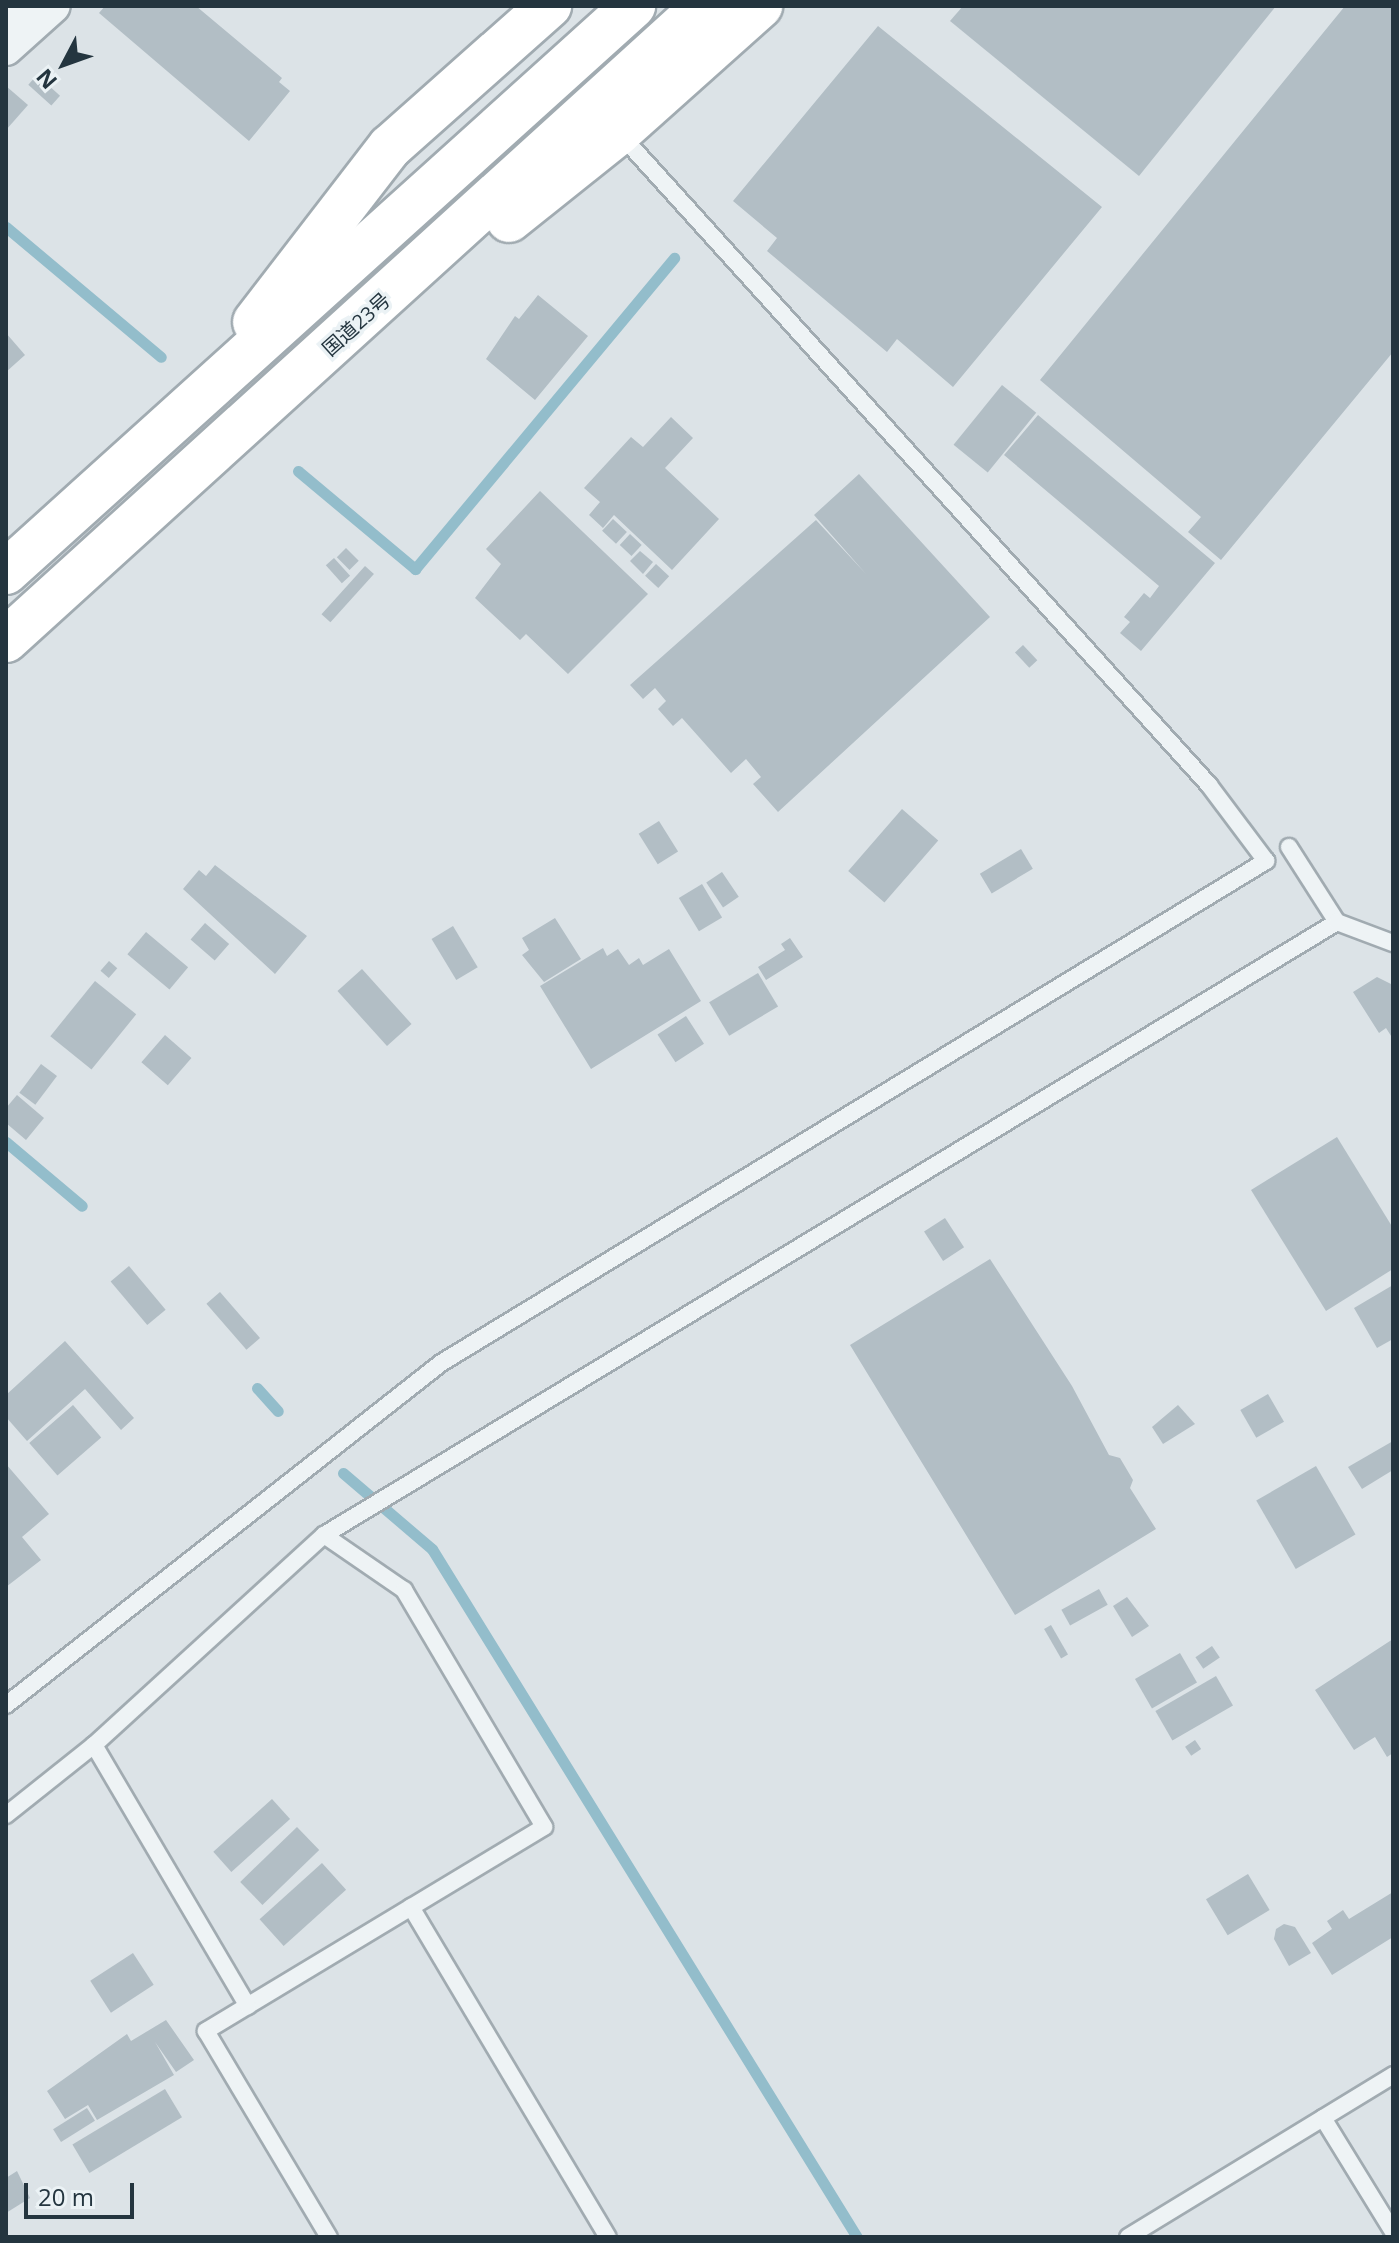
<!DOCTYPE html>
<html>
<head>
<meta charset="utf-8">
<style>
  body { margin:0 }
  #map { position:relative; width:1399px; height:2243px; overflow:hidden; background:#dce3e7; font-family:"Open Sans","Noto Sans JP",sans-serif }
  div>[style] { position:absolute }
  .stream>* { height:11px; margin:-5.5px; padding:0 5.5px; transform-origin:5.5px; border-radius:5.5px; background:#93bdcb }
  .building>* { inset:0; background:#b2bec5; transform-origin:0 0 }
  .roads { filter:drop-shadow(2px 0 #a1abb1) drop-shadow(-2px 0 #a1abb1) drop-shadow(0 2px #a1abb1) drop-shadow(0 -2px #a1abb1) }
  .lane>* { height:16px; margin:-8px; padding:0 8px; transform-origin:8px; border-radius:8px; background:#eef3f5 }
  .street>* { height:32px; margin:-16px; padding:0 16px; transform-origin:16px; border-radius:16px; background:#eef3f5 }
  .highway>* { height:44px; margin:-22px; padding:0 22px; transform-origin:22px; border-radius:22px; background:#fff }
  span { translate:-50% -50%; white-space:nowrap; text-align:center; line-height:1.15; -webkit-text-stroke:7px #ebf2f5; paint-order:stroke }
  .street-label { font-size:20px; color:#24353f }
  .frame { position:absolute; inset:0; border:8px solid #24353f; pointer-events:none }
  .north { position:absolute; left:24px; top:24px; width:80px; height:80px; -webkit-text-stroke:6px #ebf2f5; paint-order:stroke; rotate:229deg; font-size:22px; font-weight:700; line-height:32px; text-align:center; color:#24353f }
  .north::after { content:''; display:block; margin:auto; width:28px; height:36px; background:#24353f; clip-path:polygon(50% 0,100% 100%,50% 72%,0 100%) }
  .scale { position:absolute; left:24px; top:2183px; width:110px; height:36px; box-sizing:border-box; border:4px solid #24353f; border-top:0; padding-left:10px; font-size:24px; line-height:28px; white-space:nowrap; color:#24353f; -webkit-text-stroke:6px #ebf2f5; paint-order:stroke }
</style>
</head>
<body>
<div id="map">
  <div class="stream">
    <i style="left:6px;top:227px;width:202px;rotate:40deg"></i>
    <i style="left:298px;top:471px;width:153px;rotate:39.9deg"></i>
    <i style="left:415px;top:569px;width:405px;rotate:-50.2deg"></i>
    <i style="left:6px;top:1142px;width:99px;rotate:40.1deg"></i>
    <i style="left:257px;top:1388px;width:31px;rotate:48deg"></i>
    <i style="left:343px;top:1473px;width:117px;rotate:40.5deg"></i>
    <i style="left:432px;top:1549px;width:809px;rotate:58.3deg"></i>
  </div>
  <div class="building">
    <i style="clip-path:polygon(105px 6px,196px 6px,282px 78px,279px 82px,290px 91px,249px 141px,99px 13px)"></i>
    <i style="clip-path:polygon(963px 6px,1276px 6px,1139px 176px,950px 21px)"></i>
    <i style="clip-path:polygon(1345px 6px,1393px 6px,1393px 352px,1221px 560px,1188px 532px,1201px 517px,1040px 380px)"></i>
    <i style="clip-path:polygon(878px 26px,1102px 207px,953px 387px,897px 339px,887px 352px,767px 251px,777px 238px,733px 201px)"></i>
    <i style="left:37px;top:75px;width:31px;height:13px;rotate:42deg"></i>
    <i style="clip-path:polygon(6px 86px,28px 105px,6px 130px)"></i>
    <i style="clip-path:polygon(538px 295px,588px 336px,535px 400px,486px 359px,515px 316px,519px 319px)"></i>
    <i style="clip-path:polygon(6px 333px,25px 355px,6px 372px)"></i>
    <i style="left:1002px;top:385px;width:44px;height:77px;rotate:39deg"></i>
    <i style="clip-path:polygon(1038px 415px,1215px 563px,1141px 651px,1120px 633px,1130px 622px,1124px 617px,1144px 593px,1150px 598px,1159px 586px,1004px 455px)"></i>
    <i style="clip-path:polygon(671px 417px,693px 438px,665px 468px,719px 519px,672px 570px,614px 515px,603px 528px,589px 515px,600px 502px,584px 488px,631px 437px,643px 447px)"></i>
    <i style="clip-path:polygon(859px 474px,990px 617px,778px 812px,753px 784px,761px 777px,746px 759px,731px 773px,682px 718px,673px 726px,658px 709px,666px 701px,655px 688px,643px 699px,630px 685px,816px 520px,866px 574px,814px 515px)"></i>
    <i style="clip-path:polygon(540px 491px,648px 594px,568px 674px,526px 634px,520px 640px,475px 598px,501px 564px,486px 549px)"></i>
    <i style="left:613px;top:519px;width:19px;height:16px;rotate:43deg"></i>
    <i style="left:630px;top:534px;width:16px;height:15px;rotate:43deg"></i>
    <i style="left:346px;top:548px;width:18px;height:13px;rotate:45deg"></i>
    <i style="clip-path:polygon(640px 551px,653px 562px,643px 574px,630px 561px)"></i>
    <i style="left:334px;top:558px;width:24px;height:11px;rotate:48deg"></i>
    <i style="left:656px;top:564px;width:18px;height:16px;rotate:43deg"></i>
    <i style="left:365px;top:566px;width:12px;height:65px;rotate:42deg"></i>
    <i style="left:1023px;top:645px;width:21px;height:11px;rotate:47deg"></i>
    <i style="left:902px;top:809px;width:48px;height:82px;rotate:41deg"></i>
    <i style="left:659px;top:821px;width:36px;height:24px;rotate:58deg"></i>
    <i style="left:1021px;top:849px;width:23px;height:48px;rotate:59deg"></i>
    <i style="clip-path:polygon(215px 865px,307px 936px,275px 974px,183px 889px,199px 870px,206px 876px)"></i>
    <i style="left:722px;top:872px;width:30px;height:19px;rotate:56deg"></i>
    <i style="left:702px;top:884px;width:39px;height:27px;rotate:59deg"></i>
    <i style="clip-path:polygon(555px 918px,581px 959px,544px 982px,522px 955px,529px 950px,522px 938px)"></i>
    <i style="left:205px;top:923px;width:32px;height:22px;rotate:41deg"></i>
    <i style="left:453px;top:926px;width:48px;height:25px;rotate:59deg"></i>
    <i style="left:146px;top:932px;width:55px;height:29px;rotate:40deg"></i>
    <i style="clip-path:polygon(790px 938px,803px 957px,766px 980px,758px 967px,785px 950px,781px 944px)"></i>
    <i style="clip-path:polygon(603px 948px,607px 956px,618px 949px,629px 965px,639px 958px,643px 965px,669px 949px,701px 1001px,591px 1069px,540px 986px)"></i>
    <i style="left:109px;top:961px;width:11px;height:13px;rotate:41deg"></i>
    <i style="left:362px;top:969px;width:74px;height:33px;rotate:48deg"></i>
    <i style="left:758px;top:973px;width:39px;height:57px;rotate:59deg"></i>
    <i style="clip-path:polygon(1377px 977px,1393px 985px,1393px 1039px,1386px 1028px,1379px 1033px,1353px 992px)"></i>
    <i style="left:95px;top:981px;width:53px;height:71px;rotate:39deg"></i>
    <i style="left:686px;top:1016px;width:33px;height:34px;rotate:57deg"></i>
    <i style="left:165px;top:1035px;width:35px;height:36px;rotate:41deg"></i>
    <i style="left:41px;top:1064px;width:20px;height:36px;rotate:37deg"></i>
    <i style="clip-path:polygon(17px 1095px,44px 1118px,26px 1140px,6px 1123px,6px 1108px)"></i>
    <i style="clip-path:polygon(1337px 1137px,1393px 1228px,1393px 1269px,1326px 1311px,1251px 1190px)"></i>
    <i style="left:945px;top:1218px;width:35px;height:25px;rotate:57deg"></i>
    <i style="clip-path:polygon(990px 1259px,1072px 1386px,1109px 1455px,1120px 1458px,1133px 1480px,1130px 1488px,1156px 1529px,1015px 1615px,850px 1345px)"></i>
    <i style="left:129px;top:1266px;width:57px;height:24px;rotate:50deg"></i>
    <i style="clip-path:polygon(1393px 1285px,1393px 1339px,1377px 1348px,1354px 1308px)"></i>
    <i style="left:220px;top:1292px;width:61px;height:18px;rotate:49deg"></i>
    <i style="clip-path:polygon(65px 1341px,134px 1418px,121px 1430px,85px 1389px,27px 1441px,6px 1417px,6px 1395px)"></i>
    <i style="left:1268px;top:1394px;width:32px;height:32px;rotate:60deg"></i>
    <i style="left:73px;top:1405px;width:43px;height:58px;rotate:49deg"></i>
    <i style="clip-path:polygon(1178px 1405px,1195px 1424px,1163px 1444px,1152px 1427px)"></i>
    <i style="clip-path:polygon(1393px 1441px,1393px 1470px,1362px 1489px,1348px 1467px)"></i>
    <i style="clip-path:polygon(6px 1464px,49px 1514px,22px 1537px,41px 1560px,6px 1587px)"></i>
    <i style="left:1316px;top:1466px;width:79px;height:69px;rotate:60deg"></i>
    <i style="left:1099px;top:1589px;width:18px;height:43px;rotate:61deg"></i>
    <i style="clip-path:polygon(1127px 1597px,1149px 1626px,1132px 1637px,1113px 1606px)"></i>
    <i style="left:1051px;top:1625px;width:34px;height:8px;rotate:60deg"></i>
    <i style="clip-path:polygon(1393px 1639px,1393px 1753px,1387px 1757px,1375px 1737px,1354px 1750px,1315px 1690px)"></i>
    <i style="left:1212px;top:1646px;width:14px;height:20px;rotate:56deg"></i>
    <i style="left:1180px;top:1653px;width:34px;height:52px;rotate:60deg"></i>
    <i style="left:1216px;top:1676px;width:34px;height:70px;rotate:60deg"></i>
    <i style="left:1195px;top:1740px;width:11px;height:12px;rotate:56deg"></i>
    <i style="left:272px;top:1799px;width:27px;height:79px;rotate:48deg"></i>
    <i style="left:297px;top:1827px;width:32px;height:79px;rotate:46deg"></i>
    <i style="left:322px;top:1863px;width:36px;height:84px;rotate:48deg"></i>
    <i style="left:1248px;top:1874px;width:42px;height:49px;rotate:59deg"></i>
    <i style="clip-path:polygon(1393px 1892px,1393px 1937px,1332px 1975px,1312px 1943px,1332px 1929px,1327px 1921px,1343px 1910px,1349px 1919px)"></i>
    <i style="clip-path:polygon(1284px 1924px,1295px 1927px,1311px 1953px,1289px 1966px,1274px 1939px,1276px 1929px)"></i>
    <i style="left:133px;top:1953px;width:38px;height:51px;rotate:57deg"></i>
    <i style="clip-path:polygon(166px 2020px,194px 2060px,176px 2072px,155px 2042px,174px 2075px,97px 2120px,88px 2105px,65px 2119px,47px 2091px,127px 2034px,131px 2041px)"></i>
    <i style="left:165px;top:2089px;width:33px;height:108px;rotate:59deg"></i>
    <i style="left:87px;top:2108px;width:15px;height:40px;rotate:58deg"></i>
    <i style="clip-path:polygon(17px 2171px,30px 2198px,6px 2213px,6px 2178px)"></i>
  </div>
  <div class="roads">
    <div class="lane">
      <i style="left:1289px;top:847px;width:89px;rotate:57.4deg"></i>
      <i style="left:324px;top:1535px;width:97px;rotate:34.5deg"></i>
      <i style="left:404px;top:1590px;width:275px;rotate:59.4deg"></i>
      <i style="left:544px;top:1827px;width:395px;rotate:148.9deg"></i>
      <i style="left:206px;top:2031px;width:240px;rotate:59.2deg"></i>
      <i style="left:6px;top:1705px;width:553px;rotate:-38.17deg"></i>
      <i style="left:441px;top:1363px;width:966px;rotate:-31.32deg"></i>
      <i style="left:1266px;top:861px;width:95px;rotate:-126.9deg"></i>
      <i style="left:1209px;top:785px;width:878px;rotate:-132.14deg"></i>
      <i style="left:94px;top:1745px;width:303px;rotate:59.5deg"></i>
      <i style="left:6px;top:1815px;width:112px;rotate:-38.5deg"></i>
      <i style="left:94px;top:1745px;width:311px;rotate:-42.4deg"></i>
      <i style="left:324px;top:1535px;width:1184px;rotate:-31.18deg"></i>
      <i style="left:1337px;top:922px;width:60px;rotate:20.6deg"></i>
      <i style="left:411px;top:1907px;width:384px;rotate:59.2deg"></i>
      <i style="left:1323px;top:2118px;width:134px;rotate:58.4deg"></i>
      <i style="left:1128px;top:2237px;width:311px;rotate:-31.4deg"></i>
    </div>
    <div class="street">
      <i style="left:6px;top:6px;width:31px;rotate:48deg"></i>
      <i style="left:6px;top:49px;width:64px;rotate:-41.9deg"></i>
    </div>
    <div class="highway">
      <i style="left:509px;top:220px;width:139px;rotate:-38.6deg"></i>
      <i style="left:618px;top:133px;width:191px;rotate:-41.8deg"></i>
      <i style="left:255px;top:322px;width:221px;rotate:-52.4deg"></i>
      <i style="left:390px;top:147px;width:213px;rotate:-41.6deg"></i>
      <i style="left:6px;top:572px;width:845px;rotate:-42.07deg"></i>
      <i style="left:6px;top:640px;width:943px;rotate:-42.25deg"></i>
    </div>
  </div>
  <div class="street-label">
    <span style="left:356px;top:324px;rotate:-42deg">国道23号</span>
  </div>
  <div class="frame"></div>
  <div class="north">N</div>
  <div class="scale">20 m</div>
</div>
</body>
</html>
